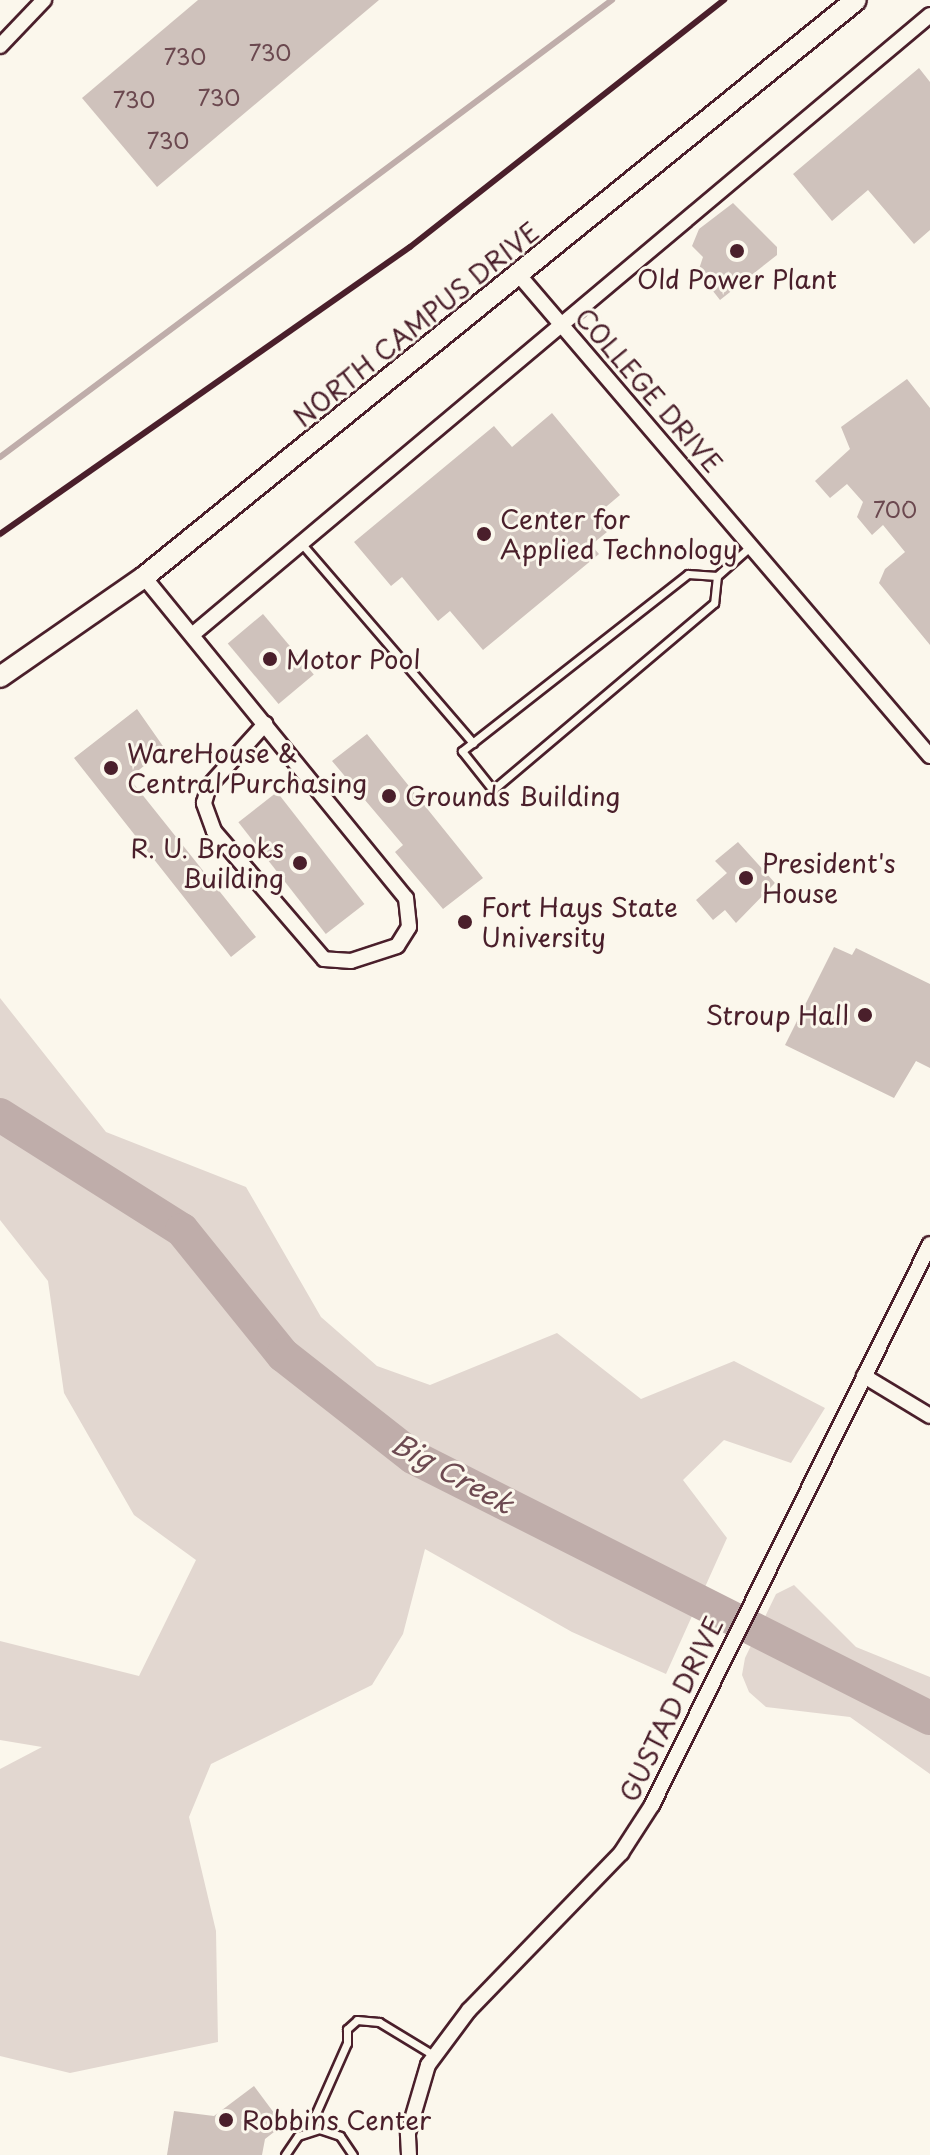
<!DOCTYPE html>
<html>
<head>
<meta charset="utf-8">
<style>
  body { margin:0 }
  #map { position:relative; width:930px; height:2155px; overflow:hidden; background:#fbf7ec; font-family:"Playpen Sans",sans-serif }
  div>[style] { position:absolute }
  .green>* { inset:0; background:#e2d7d0 }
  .stream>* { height:6px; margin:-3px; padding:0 3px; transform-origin:3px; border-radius:3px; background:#bfadaa }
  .river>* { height:34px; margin:-17px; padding:0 17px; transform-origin:17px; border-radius:17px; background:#bfadaa }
  .building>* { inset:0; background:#cfc2bc; transform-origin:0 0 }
  .roads { filter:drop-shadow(2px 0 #4a1f2b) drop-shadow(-2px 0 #4a1f2b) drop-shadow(0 2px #4a1f2b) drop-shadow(0 -2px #4a1f2b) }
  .service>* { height:7px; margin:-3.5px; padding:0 3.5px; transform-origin:3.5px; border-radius:3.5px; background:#fbf7ec }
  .minor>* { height:14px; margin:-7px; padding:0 7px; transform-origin:7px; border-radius:7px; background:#fbf7ec }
  .secondary>* { height:20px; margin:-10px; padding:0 10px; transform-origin:10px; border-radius:10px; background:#fbf7ec }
  .rail>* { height:6px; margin:-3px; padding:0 3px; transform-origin:3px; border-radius:3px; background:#4a1f2b }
  .dots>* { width:22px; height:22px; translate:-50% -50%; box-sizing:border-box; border:4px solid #fbf7ec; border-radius:50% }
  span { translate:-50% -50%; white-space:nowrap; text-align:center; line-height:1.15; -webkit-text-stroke:6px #fbf7ec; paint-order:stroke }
  .number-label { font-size:22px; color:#6b484f }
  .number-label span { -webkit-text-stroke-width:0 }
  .poi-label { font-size:26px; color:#4a1f2b }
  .left { translate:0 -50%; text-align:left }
  .right { translate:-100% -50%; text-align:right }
  .street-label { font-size:26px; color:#4a1f2b }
  .water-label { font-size:28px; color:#6d4a51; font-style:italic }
</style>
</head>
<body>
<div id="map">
  <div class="green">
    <i style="clip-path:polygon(0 998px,106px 1132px,246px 1187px,321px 1317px,377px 1366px,430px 1385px,557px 1333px,641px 1399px,734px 1361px,825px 1408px,791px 1463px,724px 1440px,683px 1480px,727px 1538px,666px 1674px,572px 1632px,425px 1549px,403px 1634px,372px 1685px,211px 1764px,189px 1817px,216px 1931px,218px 2042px,70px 2073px,0 2056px,0 1769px,42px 1747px,0 1740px,0 1641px,139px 1676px,196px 1560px,134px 1515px,64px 1393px,48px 1281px,0 1220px)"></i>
    <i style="clip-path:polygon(794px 1585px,856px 1647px,930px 1677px,930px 1774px,850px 1717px,766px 1707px,749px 1692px,742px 1675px,745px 1658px,776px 1594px)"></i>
  </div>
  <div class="stream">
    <i style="left:0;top:457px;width:764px;rotate:-36.75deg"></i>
  </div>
  <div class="river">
    <i style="left:0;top:1115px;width:215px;rotate:32.3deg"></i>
    <i style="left:182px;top:1230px;width:161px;rotate:51.1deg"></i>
    <i style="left:283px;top:1355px;width:165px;rotate:38.1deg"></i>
    <i style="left:413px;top:1457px;width:579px;rotate:26.79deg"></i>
  </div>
  <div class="building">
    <i style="clip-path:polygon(198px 0,379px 0,157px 187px,82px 98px)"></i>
    <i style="clip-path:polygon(919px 68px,930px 82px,930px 230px,914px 244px,868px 190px,832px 221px,793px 174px)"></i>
    <i style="clip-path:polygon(733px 203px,777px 247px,777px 255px,720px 300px,698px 272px,703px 257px,692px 246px,699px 229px)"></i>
    <i style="clip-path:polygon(907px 379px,930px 408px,930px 645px,879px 583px,885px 569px,905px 552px,883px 525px,872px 535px,857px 517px,863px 502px,847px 484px,830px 498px,815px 481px,850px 449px,841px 427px)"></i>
    <i style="clip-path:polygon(552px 413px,620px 495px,594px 517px,607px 532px,591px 545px,599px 554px,483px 650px,450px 611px,438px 621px,402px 577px,391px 586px,354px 542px,494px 426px,512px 447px)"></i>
    <i style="left:263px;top:614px;width:79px;height:46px;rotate:50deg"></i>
    <i style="clip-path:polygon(137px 709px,165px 749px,129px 778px,256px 937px,231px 957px,74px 758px)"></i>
    <i style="clip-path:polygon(367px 734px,483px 878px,443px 909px,395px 852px,403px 845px,332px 761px)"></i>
    <i style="left:277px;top:792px;width:142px;height:49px;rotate:52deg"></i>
    <i style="clip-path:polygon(738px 842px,775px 883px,736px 923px,725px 910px,713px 920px,696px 900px,727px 873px,715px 861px)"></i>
    <i style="clip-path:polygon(834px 947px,852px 955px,856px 948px,930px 984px,930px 1068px,916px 1061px,894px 1098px,785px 1045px)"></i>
    <i style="clip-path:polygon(254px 2086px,283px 2125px,265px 2139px,262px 2155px,167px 2155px,174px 2111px,214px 2116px)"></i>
  </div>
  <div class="roads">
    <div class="service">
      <i style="left:301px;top:543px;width:264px;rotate:49.3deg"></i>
      <i style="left:688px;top:574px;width:29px;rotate:4deg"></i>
      <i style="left:717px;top:576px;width:27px;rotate:96deg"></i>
      <i style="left:714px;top:603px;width:289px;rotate:139.8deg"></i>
      <i style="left:493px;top:790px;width:50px;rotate:-128.5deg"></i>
      <i style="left:462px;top:751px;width:287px;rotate:-38.1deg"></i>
      <i style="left:717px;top:576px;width:45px;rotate:-41.4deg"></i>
      <i style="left:308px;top:2131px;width:96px;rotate:-66.1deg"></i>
      <i style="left:347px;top:2043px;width:14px;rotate:-90deg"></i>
      <i style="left:347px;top:2029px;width:13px;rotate:-42deg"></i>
      <i style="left:357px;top:2020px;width:22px;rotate:5deg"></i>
      <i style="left:379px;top:2022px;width:66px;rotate:31.3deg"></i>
      <i style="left:285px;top:2155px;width:23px;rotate:-56deg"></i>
      <i style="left:298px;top:2136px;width:22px;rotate:-18deg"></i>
      <i style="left:319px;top:2129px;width:22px;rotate:18deg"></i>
      <i style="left:340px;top:2136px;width:23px;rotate:56deg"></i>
    </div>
    <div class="minor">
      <i style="left:0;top:46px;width:64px;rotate:-46.3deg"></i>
      <i style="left:518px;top:274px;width:634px;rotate:49.48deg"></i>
      <i style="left:144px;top:577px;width:414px;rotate:50.8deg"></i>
      <i style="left:406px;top:898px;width:29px;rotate:84deg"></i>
      <i style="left:409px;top:927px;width:22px;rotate:122deg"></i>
      <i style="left:397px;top:946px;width:48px;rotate:161.9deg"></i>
      <i style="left:351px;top:961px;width:27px;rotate:-176deg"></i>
      <i style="left:324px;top:959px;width:169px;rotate:-130.7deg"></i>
      <i style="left:214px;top:831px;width:30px;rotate:-110deg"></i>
      <i style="left:204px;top:803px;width:18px;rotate:-74deg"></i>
      <i style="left:209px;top:786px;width:84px;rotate:-47.9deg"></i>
      <i style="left:192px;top:635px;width:964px;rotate:-40.03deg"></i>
      <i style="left:864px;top:1376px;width:77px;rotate:31.2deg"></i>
      <i style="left:409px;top:2155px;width:22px;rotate:-93deg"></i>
      <i style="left:408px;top:2133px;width:71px;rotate:-73.6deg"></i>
      <i style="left:428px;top:2065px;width:69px;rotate:-53.3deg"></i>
      <i style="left:469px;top:2010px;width:219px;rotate:-45.9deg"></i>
      <i style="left:621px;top:1853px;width:57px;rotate:-57.1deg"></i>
      <i style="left:652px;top:1805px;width:626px;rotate:-63.64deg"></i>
    </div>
    <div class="secondary">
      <i style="left:0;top:677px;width:175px;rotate:-34.8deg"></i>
      <i style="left:144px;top:577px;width:916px;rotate:-39.02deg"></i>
    </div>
  </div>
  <div class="rail">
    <i style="left:0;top:534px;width:500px;rotate:-34.99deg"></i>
    <i style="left:410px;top:247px;width:400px;rotate:-38.2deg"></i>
  </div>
  <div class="dots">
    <i style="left:737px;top:251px;background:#4a1f2b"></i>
    <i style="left:484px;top:534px;background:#4a1f2b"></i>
    <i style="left:270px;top:659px;background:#4a1f2b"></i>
    <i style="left:111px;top:768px;background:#4a1f2b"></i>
    <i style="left:389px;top:796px;background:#4a1f2b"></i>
    <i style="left:300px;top:863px;background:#4a1f2b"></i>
    <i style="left:746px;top:878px;background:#4a1f2b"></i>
    <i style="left:465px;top:922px;background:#4a1f2b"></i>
    <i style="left:865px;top:1015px;background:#4a1f2b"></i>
    <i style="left:226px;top:2120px;background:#4a1f2b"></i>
  </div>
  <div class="number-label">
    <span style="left:270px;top:52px">730</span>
    <span style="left:185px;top:56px">730</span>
    <span style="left:219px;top:97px">730</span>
    <span style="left:134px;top:99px">730</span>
    <span style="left:168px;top:140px">730</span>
    <span style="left:895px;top:509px">700</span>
  </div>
  <div class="poi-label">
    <span style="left:737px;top:279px">Old Power Plant</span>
    <span class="left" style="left:500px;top:534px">Center for<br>Applied Technology</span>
    <span class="left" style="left:286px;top:659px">Motor Pool</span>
    <span class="left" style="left:127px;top:768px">WareHouse &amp;<br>Central Purchasing</span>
    <span class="left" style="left:405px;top:796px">Grounds Building</span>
    <span class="right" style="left:284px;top:863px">R. U. Brooks<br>Building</span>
    <span class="left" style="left:762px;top:878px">President's<br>House</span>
    <span class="left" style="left:481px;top:922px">Fort Hays State<br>University</span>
    <span class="right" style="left:849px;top:1015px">Stroup Hall</span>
    <span class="left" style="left:242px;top:2120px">Robbins Center</span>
  </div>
  <div class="street-label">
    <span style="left:416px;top:324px;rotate:-39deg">NORTH CAMPUS DRIVE</span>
    <span style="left:649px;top:390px;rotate:49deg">COLLEGE DRIVE</span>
    <span style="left:671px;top:1709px;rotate:-64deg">GUSTAD DRIVE</span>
  </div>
  <div class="water-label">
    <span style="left:453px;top:1473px;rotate:29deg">Big Creek</span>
  </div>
</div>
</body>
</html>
